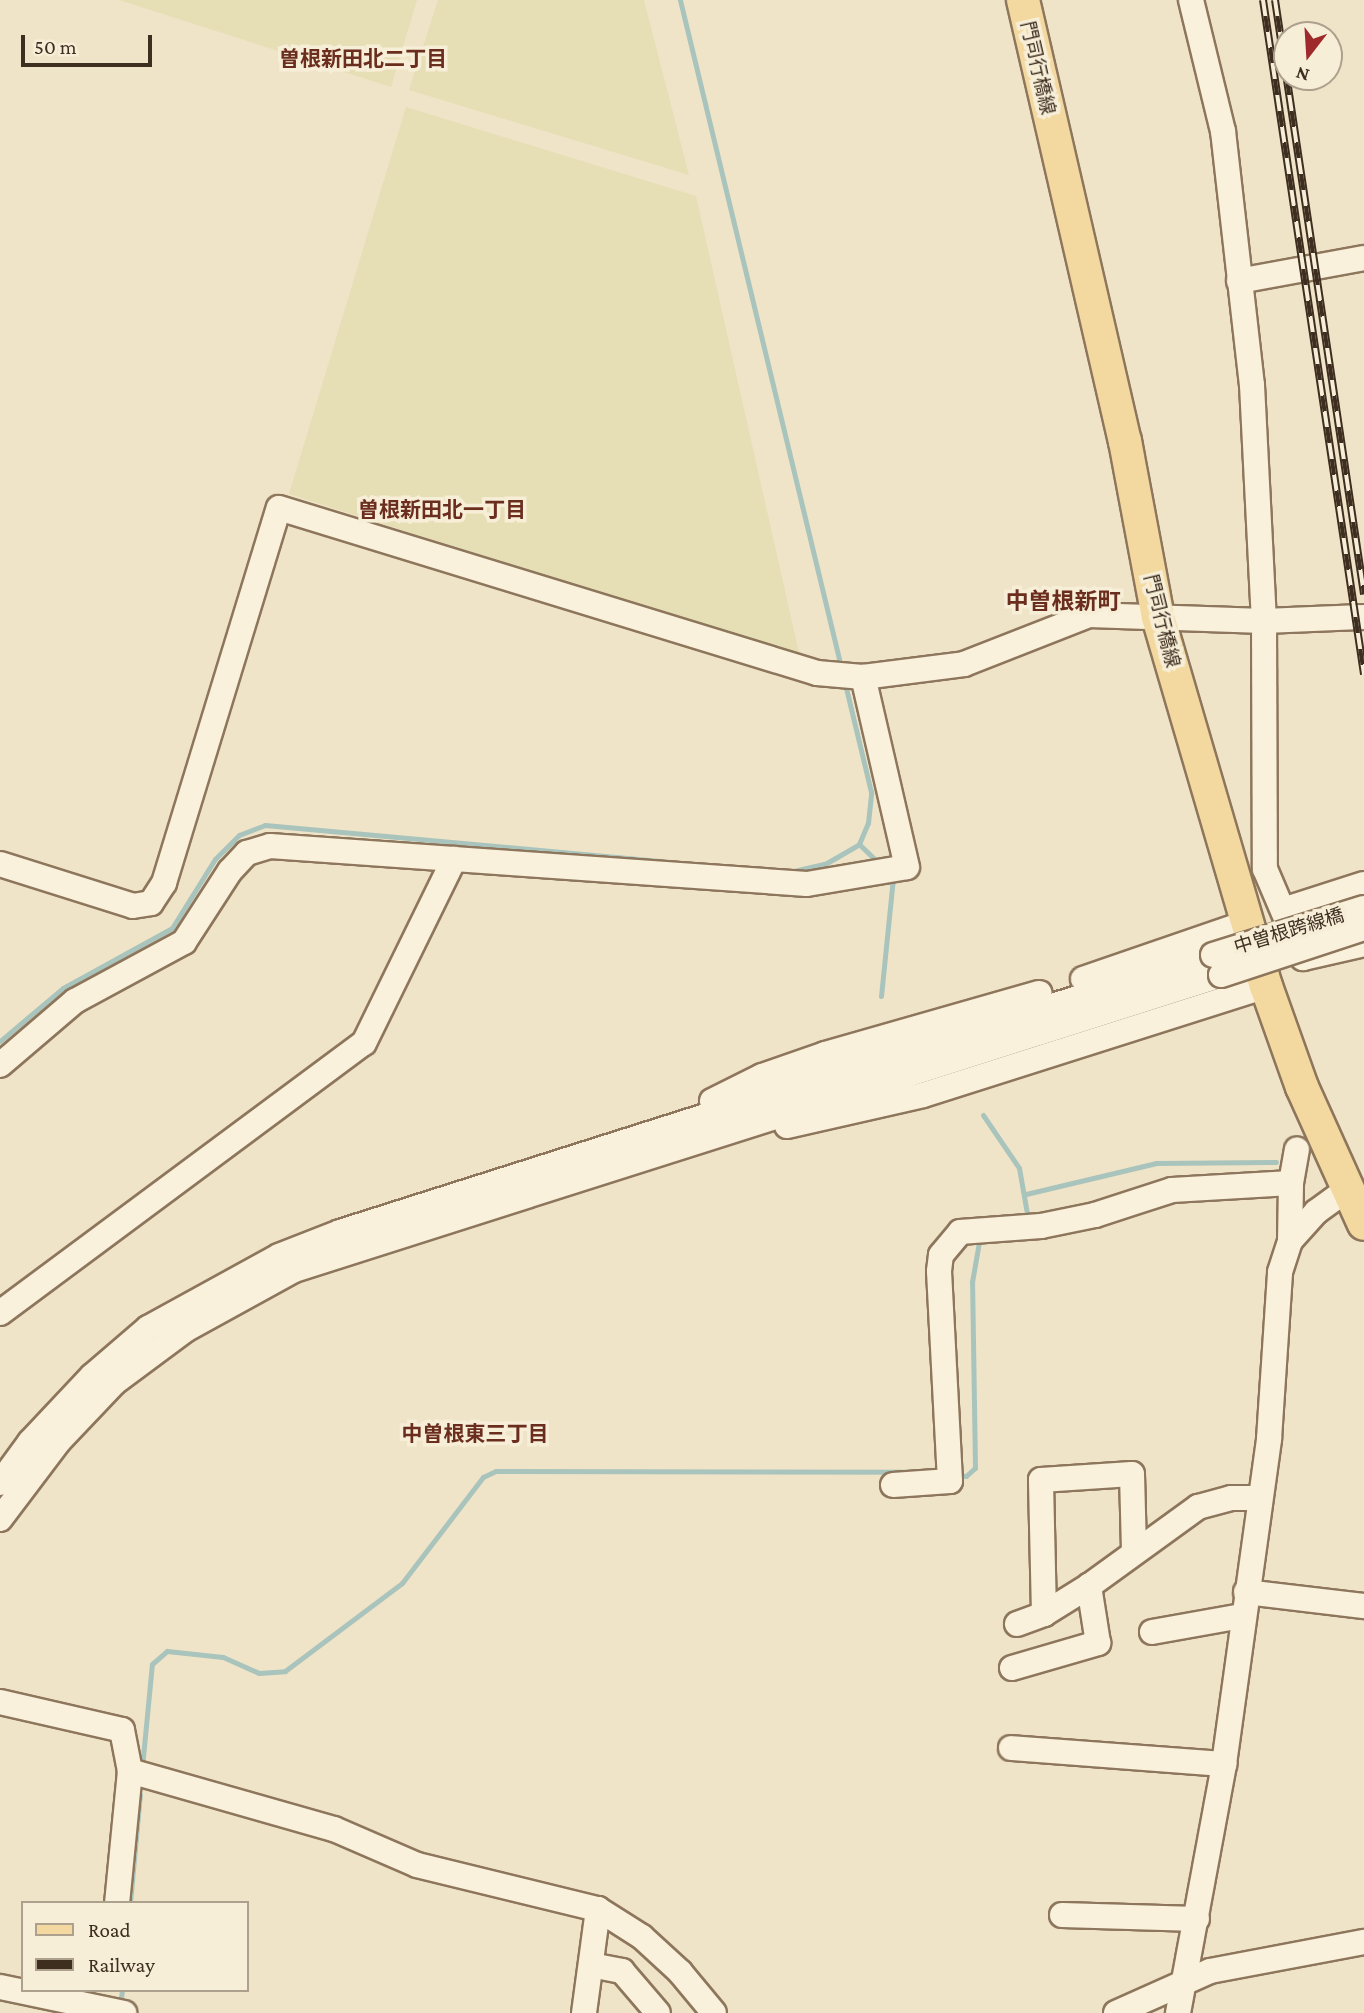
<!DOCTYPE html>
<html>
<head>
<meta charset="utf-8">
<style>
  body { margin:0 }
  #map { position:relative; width:1364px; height:2013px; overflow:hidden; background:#f0e4c8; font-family:"Crimson Pro","Noto Sans JP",serif }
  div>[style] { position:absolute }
  .farmland>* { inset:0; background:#e6deb5 }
  .stream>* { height:5px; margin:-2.5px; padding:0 2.5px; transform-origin:2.5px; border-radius:2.5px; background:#a9c4bc }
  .roads { filter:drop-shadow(2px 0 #8d765c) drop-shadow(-2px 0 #8d765c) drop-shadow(0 2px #8d765c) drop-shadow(0 -2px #8d765c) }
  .minor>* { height:24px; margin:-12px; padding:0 12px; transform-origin:12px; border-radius:12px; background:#faf1dc }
  .major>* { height:32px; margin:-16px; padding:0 16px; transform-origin:16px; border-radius:16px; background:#f3d9a0 }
  .rail>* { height:8px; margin-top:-4px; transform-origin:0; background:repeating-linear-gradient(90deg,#f7eed8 0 16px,#3d2e20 0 32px); box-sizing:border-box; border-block:2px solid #3d2e20 }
  .bridges { filter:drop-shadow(2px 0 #8d765c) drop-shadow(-2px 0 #8d765c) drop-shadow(0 2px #8d765c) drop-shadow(0 -2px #8d765c) }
  .minor-bridge>* { height:24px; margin:-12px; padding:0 12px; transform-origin:12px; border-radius:12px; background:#faf1dc }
  span { translate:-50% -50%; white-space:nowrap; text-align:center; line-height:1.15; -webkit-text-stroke:7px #f7eed8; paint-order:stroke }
  .street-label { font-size:19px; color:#3d2e20 }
  .neighbourhood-label { font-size:21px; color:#6b2e1e; font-weight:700 }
  .quarter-label { font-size:23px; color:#6b2e1e; font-weight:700 }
  .legend { position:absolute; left:21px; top:1901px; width:228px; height:91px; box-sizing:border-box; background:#f7eed8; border:2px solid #ada18e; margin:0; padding:9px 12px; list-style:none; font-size:21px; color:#3d2e20 }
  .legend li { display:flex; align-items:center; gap:14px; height:35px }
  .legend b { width:35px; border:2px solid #ada18e }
  .north { position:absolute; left:1273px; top:21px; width:70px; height:70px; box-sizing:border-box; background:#f7eed8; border:2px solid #ada18e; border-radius:50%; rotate:197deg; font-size:19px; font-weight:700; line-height:28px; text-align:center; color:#3d2e20 }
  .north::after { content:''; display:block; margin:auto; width:24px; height:32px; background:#9e2a2b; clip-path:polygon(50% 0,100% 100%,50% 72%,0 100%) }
  .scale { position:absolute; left:21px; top:35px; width:131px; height:32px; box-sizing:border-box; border:4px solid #3d2e20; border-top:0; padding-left:9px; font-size:21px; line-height:24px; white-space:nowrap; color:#3d2e20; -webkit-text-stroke:5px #f7eed8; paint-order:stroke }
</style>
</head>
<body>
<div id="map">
  <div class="farmland">
    <i style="clip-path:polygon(119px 0,417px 0,391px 87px)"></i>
    <i style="clip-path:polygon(438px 0,644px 0,689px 175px,409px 90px)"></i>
    <i style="clip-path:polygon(406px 107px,696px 196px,800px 657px,289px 494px)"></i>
  </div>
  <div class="stream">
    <i style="left:680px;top:0;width:686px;rotate:76.43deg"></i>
    <i style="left:859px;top:844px;width:30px;rotate:44deg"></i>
    <i style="left:789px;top:872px;width:37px;rotate:-13deg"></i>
    <i style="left:825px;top:864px;width:39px;rotate:-30deg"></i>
    <i style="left:859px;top:844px;width:23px;rotate:-67deg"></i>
    <i style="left:868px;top:823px;width:31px;rotate:-84deg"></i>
    <i style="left:871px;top:792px;width:111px;rotate:-103.5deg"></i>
    <i style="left:881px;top:996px;width:120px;rotate:-84.2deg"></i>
    <i style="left:0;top:1041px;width:82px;rotate:-40.1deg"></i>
    <i style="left:63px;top:988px;width:124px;rotate:-28.8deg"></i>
    <i style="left:172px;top:928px;width:81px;rotate:-58.1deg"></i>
    <i style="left:215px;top:859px;width:34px;rotate:-45deg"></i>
    <i style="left:239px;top:835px;width:28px;rotate:-21deg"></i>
    <i style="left:265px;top:825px;width:429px;rotate:5.2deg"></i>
    <i style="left:983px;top:1115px;width:64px;rotate:55.8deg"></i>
    <i style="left:1019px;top:1168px;width:52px;rotate:80deg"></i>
    <i style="left:1026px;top:1194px;width:134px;rotate:-13.4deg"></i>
    <i style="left:1156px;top:1163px;width:120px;rotate:-0.5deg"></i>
    <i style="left:957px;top:1475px;width:9px;rotate:6deg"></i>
    <i style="left:966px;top:1476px;width:12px;rotate:-42deg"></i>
    <i style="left:975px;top:1468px;width:186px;rotate:-90.9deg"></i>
    <i style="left:972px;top:1282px;width:41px;rotate:-80.1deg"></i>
    <i style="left:142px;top:1767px;width:103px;rotate:-84.5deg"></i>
    <i style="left:152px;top:1664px;width:20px;rotate:-41deg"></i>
    <i style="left:167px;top:1651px;width:56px;rotate:6.1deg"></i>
    <i style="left:223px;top:1657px;width:39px;rotate:24deg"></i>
    <i style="left:259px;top:1673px;width:26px;rotate:-4deg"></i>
    <i style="left:285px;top:1671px;width:146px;rotate:-36.9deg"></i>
    <i style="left:402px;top:1583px;width:133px;rotate:-52.6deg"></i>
    <i style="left:483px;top:1477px;width:14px;rotate:-25deg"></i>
    <i style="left:496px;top:1471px;width:413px;rotate:0.1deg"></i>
    <i style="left:130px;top:1903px;width:109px;rotate:-84.8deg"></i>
    <i style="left:120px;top:2006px;width:16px;rotate:-83deg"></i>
  </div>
  <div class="roads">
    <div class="minor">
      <i style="left:1191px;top:0;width:135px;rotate:76.3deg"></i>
      <i style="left:1223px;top:131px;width:256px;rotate:83.5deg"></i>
      <i style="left:1252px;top:385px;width:236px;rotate:87.1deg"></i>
      <i style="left:1264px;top:621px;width:248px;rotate:89.8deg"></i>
      <i style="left:1265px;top:869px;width:97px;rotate:66.9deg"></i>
      <i style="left:1303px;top:958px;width:63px;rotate:-12.9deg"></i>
      <i style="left:1239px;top:281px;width:127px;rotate:-10.4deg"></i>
      <i style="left:0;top:864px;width:139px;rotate:17.5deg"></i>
      <i style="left:133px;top:906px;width:18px;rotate:-9deg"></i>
      <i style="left:151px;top:903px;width:24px;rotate:-57deg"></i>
      <i style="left:164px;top:883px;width:392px;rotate:-73deg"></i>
      <i style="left:279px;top:508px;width:563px;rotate:17.05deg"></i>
      <i style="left:817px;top:673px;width:46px;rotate:5deg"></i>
      <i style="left:863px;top:677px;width:102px;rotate:-7.3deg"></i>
      <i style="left:964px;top:664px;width:134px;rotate:-21.4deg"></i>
      <i style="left:1089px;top:615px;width:175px;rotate:2deg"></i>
      <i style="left:1264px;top:621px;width:100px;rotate:-2.3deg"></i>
      <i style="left:1283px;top:910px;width:85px;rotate:-17.8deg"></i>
      <i style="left:1083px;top:979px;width:172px;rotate:-19deg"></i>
      <i style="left:0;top:1065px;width:99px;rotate:-40.5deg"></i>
      <i style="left:75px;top:1001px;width:124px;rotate:-28.4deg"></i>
      <i style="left:184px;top:942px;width:85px;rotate:-57.1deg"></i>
      <i style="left:230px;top:871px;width:25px;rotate:-47deg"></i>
      <i style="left:247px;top:853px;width:24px;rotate:-17deg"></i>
      <i style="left:270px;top:846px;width:538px;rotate:4.05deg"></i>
      <i style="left:807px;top:884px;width:101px;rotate:-9.6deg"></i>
      <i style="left:907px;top:867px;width:195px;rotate:-103deg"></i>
      <i style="left:712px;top:1101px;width:56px;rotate:-26.6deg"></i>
      <i style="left:762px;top:1076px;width:67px;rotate:-19.2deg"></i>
      <i style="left:825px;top:1054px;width:223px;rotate:-15.9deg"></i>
      <i style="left:787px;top:1126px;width:139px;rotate:-12.8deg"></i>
      <i style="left:923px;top:1095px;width:360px;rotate:-17.6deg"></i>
      <i style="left:1290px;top:1241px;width:58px;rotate:-89deg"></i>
      <i style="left:0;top:1313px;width:453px;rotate:-36.6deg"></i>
      <i style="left:364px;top:1043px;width:205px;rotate:-63.9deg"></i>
      <i style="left:0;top:1483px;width:51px;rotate:-53.8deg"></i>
      <i style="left:30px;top:1442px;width:91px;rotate:-46.8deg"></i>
      <i style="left:92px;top:1376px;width:74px;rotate:-40.6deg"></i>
      <i style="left:148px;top:1328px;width:149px;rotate:-28.8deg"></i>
      <i style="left:279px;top:1256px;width:66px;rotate:-21.5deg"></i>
      <i style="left:340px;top:1232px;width:916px;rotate:-17.6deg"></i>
      <i style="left:893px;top:1485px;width:57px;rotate:-4deg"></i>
      <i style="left:950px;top:1481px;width:210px;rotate:-93deg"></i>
      <i style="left:939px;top:1271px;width:16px;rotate:-83deg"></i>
      <i style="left:941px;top:1255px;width:30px;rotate:-50deg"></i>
      <i style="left:960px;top:1232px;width:81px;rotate:-4.2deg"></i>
      <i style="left:1041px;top:1226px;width:55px;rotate:-11.5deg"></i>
      <i style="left:1095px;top:1215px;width:81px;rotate:-18deg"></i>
      <i style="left:1172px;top:1190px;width:119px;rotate:-3.4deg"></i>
      <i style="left:1291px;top:1183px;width:34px;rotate:-80deg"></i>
      <i style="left:0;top:1519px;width:98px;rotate:-52.9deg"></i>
      <i style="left:59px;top:1441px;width:80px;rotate:-46.5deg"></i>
      <i style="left:114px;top:1383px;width:89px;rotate:-36.7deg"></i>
      <i style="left:185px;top:1330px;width:124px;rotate:-28.8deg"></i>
      <i style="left:294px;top:1270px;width:973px;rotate:-17.65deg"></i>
      <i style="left:1246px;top:1592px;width:119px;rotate:6.8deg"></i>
      <i style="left:1044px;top:1614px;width:134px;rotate:-91.3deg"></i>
      <i style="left:1041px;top:1480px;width:91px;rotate:-3.8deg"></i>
      <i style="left:1132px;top:1474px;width:75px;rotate:88.5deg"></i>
      <i style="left:1017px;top:1624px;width:29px;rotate:-20deg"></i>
      <i style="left:1044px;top:1614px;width:53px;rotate:-31.9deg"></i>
      <i style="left:1089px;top:1586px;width:135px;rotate:-35.9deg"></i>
      <i style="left:1198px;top:1507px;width:34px;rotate:-15deg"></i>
      <i style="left:1231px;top:1498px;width:29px"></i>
      <i style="left:1152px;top:1632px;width:91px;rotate:-10.1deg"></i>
      <i style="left:1012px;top:1668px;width:90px;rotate:-16.2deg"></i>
      <i style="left:1098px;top:1643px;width:58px;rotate:-99deg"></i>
      <i style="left:0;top:1702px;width:125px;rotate:12.9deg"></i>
      <i style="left:122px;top:1730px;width:42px;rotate:79deg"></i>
      <i style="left:130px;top:1771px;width:133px;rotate:95.6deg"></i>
      <i style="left:1011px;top:1748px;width:214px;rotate:4.3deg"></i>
      <i style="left:130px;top:1771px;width:212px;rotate:15.9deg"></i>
      <i style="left:334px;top:1829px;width:90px;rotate:23.4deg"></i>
      <i style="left:417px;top:1865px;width:186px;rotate:13.7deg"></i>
      <i style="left:598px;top:1909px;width:52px;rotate:32.5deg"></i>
      <i style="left:642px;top:1937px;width:52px;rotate:42.6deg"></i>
      <i style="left:680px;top:1972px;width:53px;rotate:50.3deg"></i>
      <i style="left:1062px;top:1915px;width:135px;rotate:1.7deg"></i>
      <i style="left:591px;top:1965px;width:32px;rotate:11deg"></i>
      <i style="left:622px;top:1971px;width:55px;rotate:49.4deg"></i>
      <i style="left:0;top:1987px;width:127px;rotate:11.8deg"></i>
      <i style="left:584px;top:2013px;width:105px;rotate:-82.3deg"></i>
      <i style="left:1116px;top:2013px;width:103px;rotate:-24.1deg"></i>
      <i style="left:1210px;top:1971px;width:157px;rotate:-10.7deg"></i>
      <i style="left:1178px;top:2013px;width:253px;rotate:-79.5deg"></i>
      <i style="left:1224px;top:1764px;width:328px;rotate:-82.1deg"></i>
      <i style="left:1269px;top:1439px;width:167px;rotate:-86.2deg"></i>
      <i style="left:1280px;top:1272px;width:33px;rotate:-72deg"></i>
      <i style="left:1290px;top:1241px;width:39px;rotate:-48deg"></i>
      <i style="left:1316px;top:1212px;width:37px;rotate:-36deg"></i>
    </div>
    <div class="major">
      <i style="left:1023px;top:0;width:453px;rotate:77deg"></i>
      <i style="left:1125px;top:441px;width:179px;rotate:79.4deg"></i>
      <i style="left:1158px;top:617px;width:384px;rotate:73.7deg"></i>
      <i style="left:1266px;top:986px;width:107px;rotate:70.4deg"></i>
      <i style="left:1302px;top:1087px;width:150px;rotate:65.7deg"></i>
    </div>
  </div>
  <div class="rail">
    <i style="left:1263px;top:0;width:682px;rotate:81.48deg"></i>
    <i style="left:1275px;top:0;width:601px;rotate:81.48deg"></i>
  </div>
  <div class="bridges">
    <div class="minor-bridge">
      <i style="left:1213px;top:955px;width:158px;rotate:-17.3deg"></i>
      <i style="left:1221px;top:975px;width:151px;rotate:-18.2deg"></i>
    </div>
  </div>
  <div class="street-label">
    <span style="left:1038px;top:68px;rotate:77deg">門司行橋線</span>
    <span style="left:1162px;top:621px;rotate:76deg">門司行橋線</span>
    <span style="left:1289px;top:931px;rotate:-17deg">中曽根跨線橋</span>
  </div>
  <div class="neighbourhood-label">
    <span style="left:363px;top:59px">曽根新田北二丁目</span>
    <span style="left:442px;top:510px">曽根新田北一丁目</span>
    <span style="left:475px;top:1434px">中曽根東三丁目</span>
  </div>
  <div class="quarter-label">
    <span style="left:1063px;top:601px">中曽根新町</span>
  </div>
  <ul class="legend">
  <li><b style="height:9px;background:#f3d9a0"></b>Road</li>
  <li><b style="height:9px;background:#3d2e20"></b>Railway</li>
  </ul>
  <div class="north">N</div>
  <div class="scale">50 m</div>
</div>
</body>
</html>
